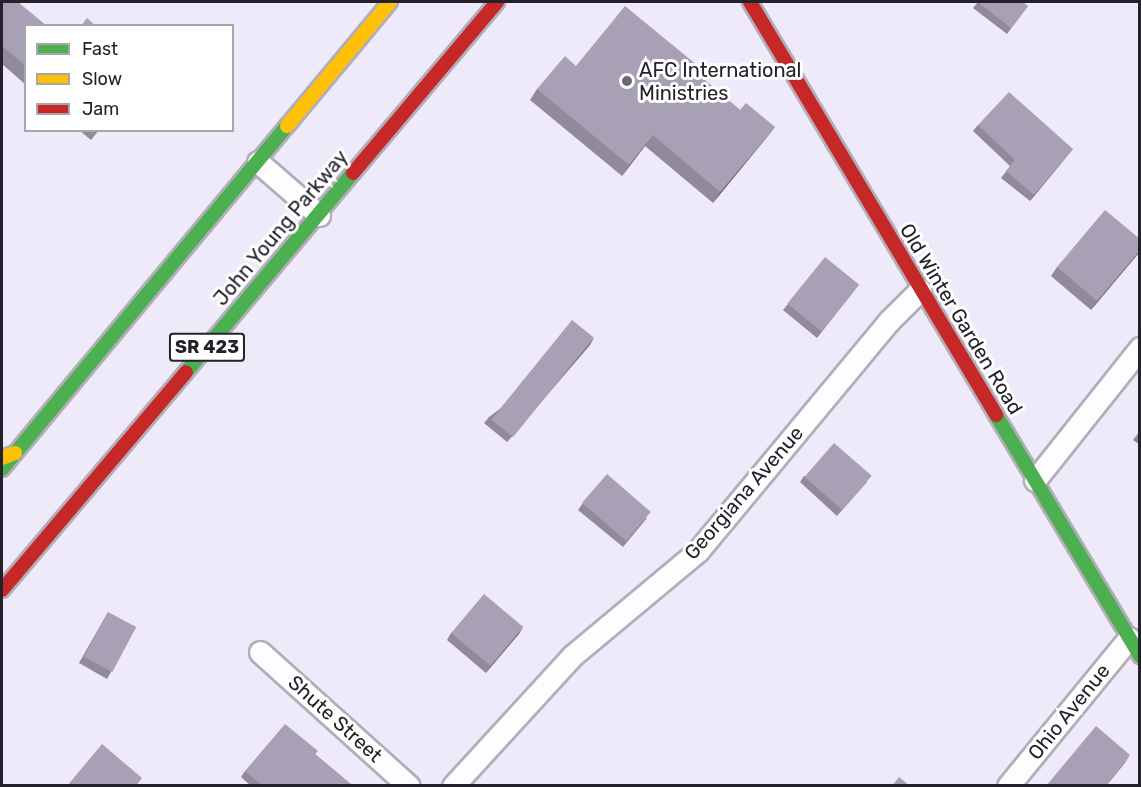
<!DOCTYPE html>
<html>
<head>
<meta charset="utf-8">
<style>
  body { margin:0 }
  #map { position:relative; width:1141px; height:787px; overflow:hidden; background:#efeaf9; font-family:Rubik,sans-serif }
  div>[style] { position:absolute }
  .roads { filter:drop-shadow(2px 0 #b1aeb9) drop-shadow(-2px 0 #b1aeb9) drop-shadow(0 2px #b1aeb9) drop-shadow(0 -2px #b1aeb9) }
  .street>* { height:21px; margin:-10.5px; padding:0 10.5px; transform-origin:10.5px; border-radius:10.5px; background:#fdfcfe }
  .fast>* { height:14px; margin:-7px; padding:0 7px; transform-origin:7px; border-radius:7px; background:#4caf50 }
  .slow>* { height:14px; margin:-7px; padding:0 7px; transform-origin:7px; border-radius:7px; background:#ffc107 }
  .jam>* { height:14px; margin:-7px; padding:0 7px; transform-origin:7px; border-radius:7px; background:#c62828 }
  .wall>* { inset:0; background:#908a9b }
  .shaded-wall>* { inset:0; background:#76707e }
  .building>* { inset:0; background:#a8a0b4; transform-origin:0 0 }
  .dots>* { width:16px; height:16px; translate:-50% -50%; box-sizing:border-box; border:3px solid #fff; border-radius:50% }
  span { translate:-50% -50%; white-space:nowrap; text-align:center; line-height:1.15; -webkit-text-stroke:6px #fff; paint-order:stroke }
  .shield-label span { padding:2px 4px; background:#fff; border:2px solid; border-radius:4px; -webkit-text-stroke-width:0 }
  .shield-label { font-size:18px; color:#24212b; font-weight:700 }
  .poi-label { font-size:20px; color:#24212b }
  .left { translate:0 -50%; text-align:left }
  .street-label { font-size:20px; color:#24212b }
  .frame { position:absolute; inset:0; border:3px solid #24212b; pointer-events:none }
  .legend { position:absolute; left:24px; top:24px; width:210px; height:108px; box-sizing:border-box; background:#fff; border:2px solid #a7a6aa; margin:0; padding:8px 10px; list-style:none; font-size:18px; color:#24212b }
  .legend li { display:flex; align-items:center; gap:12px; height:30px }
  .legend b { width:30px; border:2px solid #a7a6aa }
</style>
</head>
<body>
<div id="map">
  <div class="roads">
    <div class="street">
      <i style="left:258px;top:162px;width:81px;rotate:41deg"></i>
      <i style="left:1035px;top:480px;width:169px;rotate:-51.5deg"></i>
      <i style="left:260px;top:652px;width:200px;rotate:42deg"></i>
      <i style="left:453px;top:786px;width:176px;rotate:-47.5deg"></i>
      <i style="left:572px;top:656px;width:164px;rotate:-39.8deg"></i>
      <i style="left:698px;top:551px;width:299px;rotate:-50.3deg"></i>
      <i style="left:889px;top:321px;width:44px;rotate:-45deg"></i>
      <i style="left:1008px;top:786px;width:191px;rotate:-50.7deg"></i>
    </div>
    <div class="fast">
      <i style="left:186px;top:372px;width:260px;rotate:-50deg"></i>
      <i style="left:996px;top:415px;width:281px;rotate:59.1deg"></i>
      <i style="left:2px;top:469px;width:446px;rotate:-50.3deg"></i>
    </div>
    <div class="slow">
      <i style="left:287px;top:126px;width:161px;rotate:-50.3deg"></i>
      <i style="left:2px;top:458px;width:14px;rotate:-21deg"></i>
    </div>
    <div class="jam">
      <i style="left:750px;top:2px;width:481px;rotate:59.2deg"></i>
      <i style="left:353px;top:173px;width:224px;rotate:-49.9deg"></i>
      <i style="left:2px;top:590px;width:285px;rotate:-49.8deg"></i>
    </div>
  </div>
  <div class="wall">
    <i style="clip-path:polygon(2px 2px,26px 26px,26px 85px,2px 64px)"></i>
    <i style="clip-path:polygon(978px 2px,1028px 6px,1007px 34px,973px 8px)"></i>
    <i style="clip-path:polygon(699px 75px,740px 110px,775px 127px,767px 137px,713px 203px,645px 146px,622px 176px,530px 100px,537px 89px)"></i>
    <i style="clip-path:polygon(978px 125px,1073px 149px,1030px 201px,1001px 178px,1010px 166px,973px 131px)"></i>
    <i style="clip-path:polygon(79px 130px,99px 130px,91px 140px)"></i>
    <i style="clip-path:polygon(1140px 250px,1091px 310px,1051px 276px,1057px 267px)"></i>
    <i style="clip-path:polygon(854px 291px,817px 338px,783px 310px,788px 304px)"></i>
    <i style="clip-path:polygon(594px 338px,507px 442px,484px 423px,489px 417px)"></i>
    <i style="clip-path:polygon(1140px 431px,1140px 445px,1133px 440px)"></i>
    <i style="clip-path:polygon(804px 476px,867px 482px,837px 516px,800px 482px)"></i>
    <i style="clip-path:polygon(583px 503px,647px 518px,623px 547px,578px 510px)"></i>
    <i style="clip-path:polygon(108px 612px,111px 672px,107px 679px,79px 663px)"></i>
    <i style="clip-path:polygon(523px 627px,486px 673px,447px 640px,451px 633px)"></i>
    <i style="clip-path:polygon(315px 754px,353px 786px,251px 786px,241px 777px,245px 771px)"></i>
  </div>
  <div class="shaded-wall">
    <i style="clip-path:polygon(775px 127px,767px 137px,713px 203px,720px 192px)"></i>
    <i style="clip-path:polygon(653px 135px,645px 146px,622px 176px,629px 165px)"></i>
    <i style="clip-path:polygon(1073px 149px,1068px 155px,1030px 201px,1034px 195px)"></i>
    <i style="clip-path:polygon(1140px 250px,1139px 253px,1091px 310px,1097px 301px)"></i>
    <i style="clip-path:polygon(594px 338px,590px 345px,507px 442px,511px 436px)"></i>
    <i style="clip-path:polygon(523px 627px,519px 634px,486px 673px,491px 666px)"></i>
    <i style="clip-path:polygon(1130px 755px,1124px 764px,1106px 786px,1105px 786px)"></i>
  </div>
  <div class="building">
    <i style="clip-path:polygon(2px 2px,18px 2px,47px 26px,26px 26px,26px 66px,2px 46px)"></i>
    <i style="clip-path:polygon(978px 2px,1023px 2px,1028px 6px,1011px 28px)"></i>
    <i style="clip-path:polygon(625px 6px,703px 70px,699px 75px,740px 110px,746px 103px,775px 127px,720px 192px,653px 135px,629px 165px,537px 89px,565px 56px,576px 66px)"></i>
    <i style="clip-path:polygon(87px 18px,96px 26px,81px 26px)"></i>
    <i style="clip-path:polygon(1009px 92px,1073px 149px,1034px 195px,1006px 171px,1015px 160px,978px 125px)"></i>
    <i style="clip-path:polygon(1105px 210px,1140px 239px,1140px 250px,1097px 301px,1057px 267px)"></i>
    <i style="left:825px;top:257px;width:44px;height:60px;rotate:39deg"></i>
    <i style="left:572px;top:320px;width:28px;height:128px;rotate:39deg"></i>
    <i style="left:834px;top:443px;width:50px;height:45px;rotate:41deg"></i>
    <i style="left:607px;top:474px;width:58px;height:38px;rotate:41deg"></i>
    <i style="left:484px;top:594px;width:51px;height:51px;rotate:40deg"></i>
    <i style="left:108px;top:612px;width:32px;height:51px;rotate:28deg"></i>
    <i style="clip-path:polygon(285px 724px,318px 751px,315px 754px,353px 786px,263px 786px,245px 771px)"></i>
    <i style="clip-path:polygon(1096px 726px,1130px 755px,1105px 786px,1046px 786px)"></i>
    <i style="clip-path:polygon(102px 744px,142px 778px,136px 786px,67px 786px)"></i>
    <i style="clip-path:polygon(899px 777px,910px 786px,892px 786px)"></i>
  </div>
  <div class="dots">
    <i style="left:627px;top:81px;background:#6b6773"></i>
  </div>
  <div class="shield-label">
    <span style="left:207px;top:347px">SR 423</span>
  </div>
  <div class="poi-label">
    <span class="left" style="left:639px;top:82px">AFC International<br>Ministries</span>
  </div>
  <div class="street-label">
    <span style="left:281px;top:228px;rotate:-50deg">John Young Parkway</span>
    <span style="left:961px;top:319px;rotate:59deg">Old Winter Garden Road</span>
    <span style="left:744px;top:493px;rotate:-49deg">Georgiana Avenue</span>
    <span style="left:1069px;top:712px;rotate:-51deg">Ohio Avenue</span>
    <span style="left:335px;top:719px;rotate:42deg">Shute Street</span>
  </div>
  <div class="frame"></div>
  <ul class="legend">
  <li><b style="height:8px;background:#4caf50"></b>Fast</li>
  <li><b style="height:8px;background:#ffc107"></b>Slow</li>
  <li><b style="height:8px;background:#c62828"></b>Jam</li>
  </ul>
</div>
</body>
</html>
